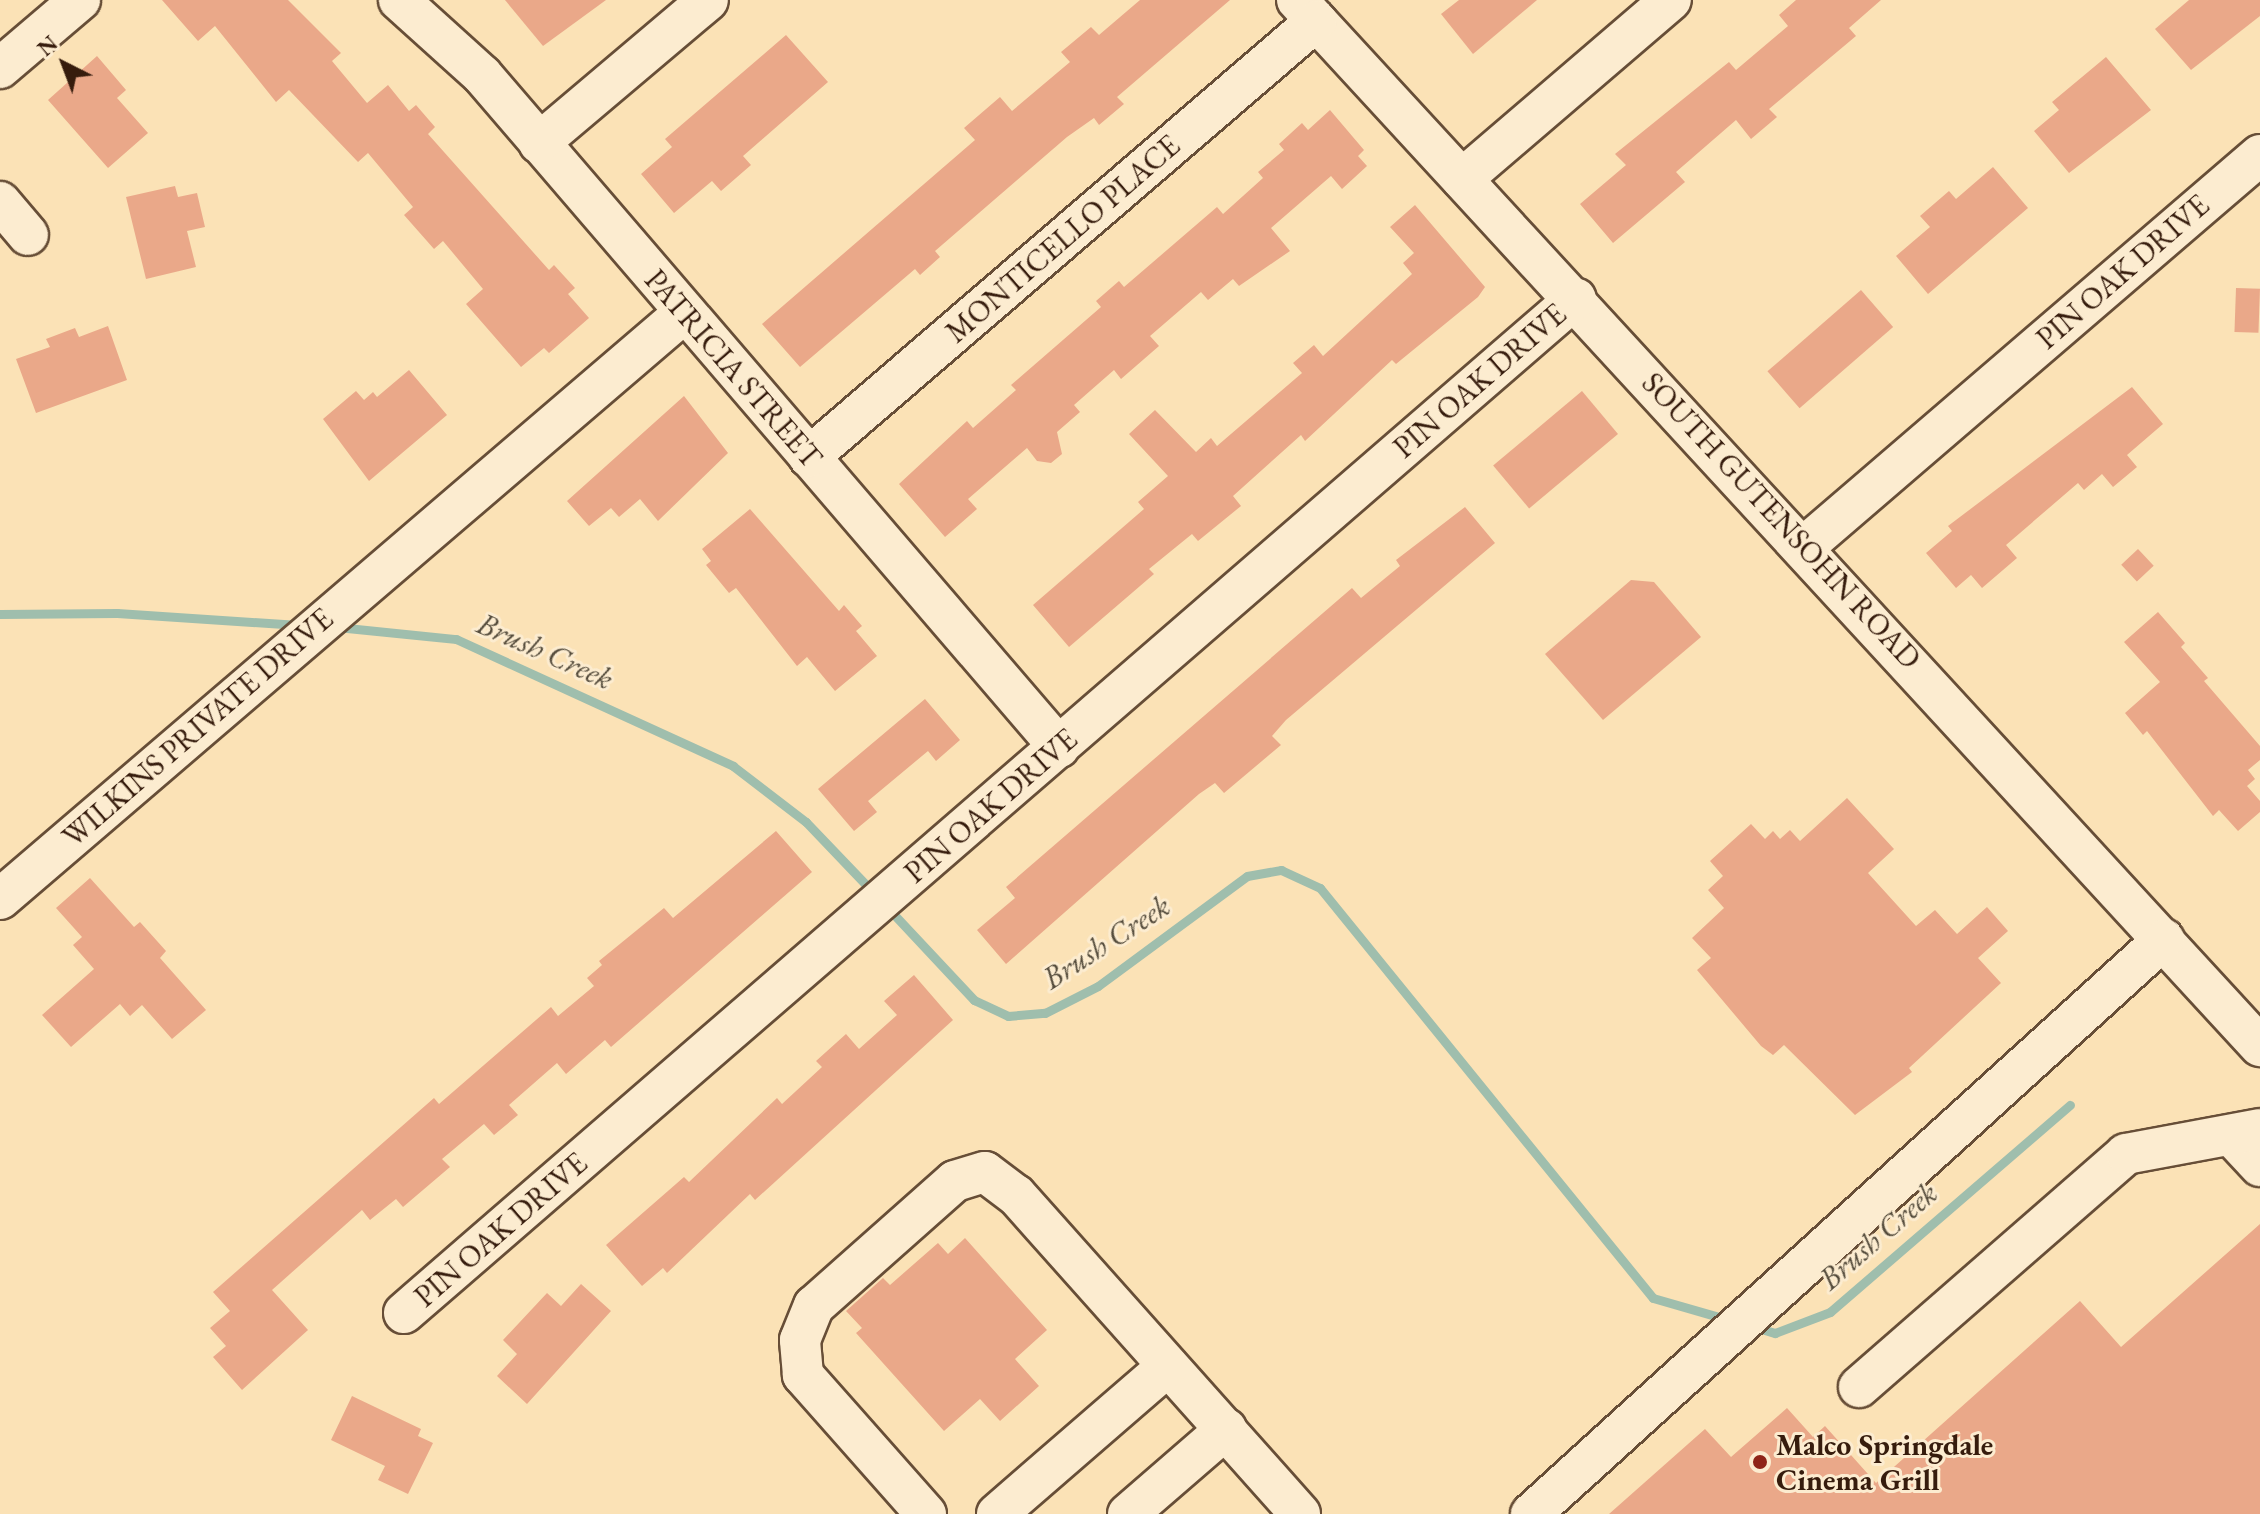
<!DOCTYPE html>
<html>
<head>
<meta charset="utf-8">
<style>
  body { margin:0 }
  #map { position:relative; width:2260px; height:1514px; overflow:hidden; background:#fbe2b6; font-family:"EB Garamond",serif }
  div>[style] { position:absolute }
  .stream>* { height:9px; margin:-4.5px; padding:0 4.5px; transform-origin:4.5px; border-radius:4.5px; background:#9fbead }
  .building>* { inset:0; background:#eaa889; transform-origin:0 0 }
  .roads { filter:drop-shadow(2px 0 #674e37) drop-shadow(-2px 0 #674e37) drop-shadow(0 2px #674e37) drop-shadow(0 -2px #674e37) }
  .minor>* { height:40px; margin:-20px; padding:0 20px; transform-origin:20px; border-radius:20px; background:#fcecd0 }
  .dots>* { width:22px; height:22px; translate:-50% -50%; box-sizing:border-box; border:4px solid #fcecd0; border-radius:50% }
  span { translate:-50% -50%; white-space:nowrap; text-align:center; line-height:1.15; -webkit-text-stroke:6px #fcecd0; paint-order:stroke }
  .street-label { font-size:30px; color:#361c0d }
  .poi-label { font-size:30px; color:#361c0d; font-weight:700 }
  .left { translate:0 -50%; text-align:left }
  .water-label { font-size:32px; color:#564d3d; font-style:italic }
  .north { position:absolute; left:24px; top:24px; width:80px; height:80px; -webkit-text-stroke:6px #fcecd0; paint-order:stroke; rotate:318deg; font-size:22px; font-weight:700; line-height:32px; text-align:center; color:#361c0d }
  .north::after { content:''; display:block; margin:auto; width:28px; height:36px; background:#361c0d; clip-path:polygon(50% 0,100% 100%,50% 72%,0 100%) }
</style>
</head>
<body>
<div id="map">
  <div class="stream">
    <i style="left:0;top:614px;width:117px;rotate:-0.5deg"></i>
    <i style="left:117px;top:613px;width:182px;rotate:3.8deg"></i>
    <i style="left:337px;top:627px;width:120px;rotate:5.8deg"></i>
    <i style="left:456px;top:639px;width:305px;rotate:24.6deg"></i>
    <i style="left:733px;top:766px;width:92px;rotate:37.5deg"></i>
    <i style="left:806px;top:822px;width:97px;rotate:46.3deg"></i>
    <i style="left:886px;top:906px;width:129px;rotate:46.9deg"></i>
    <i style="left:974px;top:1000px;width:38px;rotate:25deg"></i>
    <i style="left:1008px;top:1016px;width:37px;rotate:-5deg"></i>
    <i style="left:1045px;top:1013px;width:59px;rotate:-27deg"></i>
    <i style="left:1098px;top:986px;width:185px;rotate:-36.4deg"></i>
    <i style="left:1247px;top:876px;width:35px;rotate:-10deg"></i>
    <i style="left:1281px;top:870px;width:43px;rotate:24.8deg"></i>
    <i style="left:1320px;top:888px;width:528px;rotate:50.92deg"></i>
    <i style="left:1653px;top:1298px;width:79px;rotate:16.1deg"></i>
    <i style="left:1755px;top:1327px;width:21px;rotate:17deg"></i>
    <i style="left:1775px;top:1333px;width:59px;rotate:-20.9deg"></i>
    <i style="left:1830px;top:1312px;width:317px;rotate:-40.8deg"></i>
  </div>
  <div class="building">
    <i style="clip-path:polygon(162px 0,288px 0,341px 53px,332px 61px,367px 103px,388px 85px,409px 111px,416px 105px,435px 127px,428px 134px,549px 270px,554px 265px,575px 288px,568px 294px,589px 318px,549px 353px,544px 348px,521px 367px,466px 304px,483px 289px,443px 241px,434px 249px,404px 215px,413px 207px,368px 153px,358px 162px,289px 90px,276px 102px,215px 26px,198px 41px)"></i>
    <i style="clip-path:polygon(505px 0,606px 0,543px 46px)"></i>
    <i style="clip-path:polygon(1140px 0,1230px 0,1117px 97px,1124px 104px,1099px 125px,1094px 118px,1067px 137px,935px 251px,940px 257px,920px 275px,915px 269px,800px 367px,762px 324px,975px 140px,964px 128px,1000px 97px,1012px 111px,1070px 62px,1061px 52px,1091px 27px,1099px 35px)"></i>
    <i style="clip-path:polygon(1459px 0,1537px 0,1473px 54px,1441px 14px)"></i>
    <i style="clip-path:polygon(1796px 0,1881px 0,1849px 28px,1856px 36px,1769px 109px,1777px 117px,1751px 139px,1736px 120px,1676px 172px,1685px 182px,1613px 243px,1580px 204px,1626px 165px,1615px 154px,1729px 62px,1736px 70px,1788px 26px,1779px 15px)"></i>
    <i style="clip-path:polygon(2189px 0,2260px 0,2260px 16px,2191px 70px,2155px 29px)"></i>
    <i style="clip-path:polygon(786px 35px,828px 82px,743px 156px,751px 165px,721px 191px,712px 181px,674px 213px,641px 174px,672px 147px,665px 139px)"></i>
    <i style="clip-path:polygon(97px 56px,126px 90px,117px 98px,148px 133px,108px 168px,48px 100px)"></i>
    <i style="clip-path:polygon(2106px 57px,2151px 110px,2069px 173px,2034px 131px,2059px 110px,2052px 102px)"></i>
    <i style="clip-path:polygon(1330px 110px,1364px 150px,1358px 156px,1367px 166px,1342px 189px,1331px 176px,1271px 228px,1290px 251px,1239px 286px,1233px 279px,1208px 300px,1201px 292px,1150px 336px,1159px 346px,1121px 379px,1114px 370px,1074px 405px,1080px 412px,1057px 432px,1062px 454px,1051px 463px,1037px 461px,1027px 448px,968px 499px,977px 509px,945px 537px,899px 484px,967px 421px,973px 428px,1016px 390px,1011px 385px,1101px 307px,1096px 301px,1119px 281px,1124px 287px,1217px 207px,1223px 214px,1263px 178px,1258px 172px,1284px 150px,1279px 144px,1302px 123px,1308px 130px)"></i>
    <i style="clip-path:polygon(1993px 167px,2028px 208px,1928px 294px,1896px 256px,1930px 227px,1920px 216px,1949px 191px,1956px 199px)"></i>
    <i style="clip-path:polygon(175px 186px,178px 197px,197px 193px,205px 227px,187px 231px,196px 267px,146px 279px,126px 197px)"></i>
    <i style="clip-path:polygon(1415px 205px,1485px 287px,1478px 297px,1396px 364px,1392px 360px,1305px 441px,1301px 435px,1233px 496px,1241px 506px,1198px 541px,1192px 534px,1149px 569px,1154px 574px,1069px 647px,1033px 605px,1144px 509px,1138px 502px,1168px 476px,1129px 434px,1155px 410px,1196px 452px,1211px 438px,1217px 446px,1302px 373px,1293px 363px,1314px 345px,1323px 356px,1412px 274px,1403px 263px,1414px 253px,1390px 227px)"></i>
    <i style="left:2236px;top:288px;width:24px;height:44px;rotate:2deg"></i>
    <i style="left:1861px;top:290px;width:49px;height:124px;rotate:49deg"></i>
    <i style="clip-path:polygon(108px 326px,127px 380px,36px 413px,16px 359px,50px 347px,46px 339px,75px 328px,79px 337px)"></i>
    <i style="clip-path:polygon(409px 370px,447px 415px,369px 481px,323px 419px,356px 391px,364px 400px,373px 392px,377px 397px)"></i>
    <i style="clip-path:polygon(2132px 387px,2163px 424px,2127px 455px,2137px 467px,2113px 487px,2102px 474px,2084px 490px,2078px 483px,2006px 545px,2017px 558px,1982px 588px,1971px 575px,1956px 588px,1926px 553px,1952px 531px,1948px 526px)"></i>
    <i style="left:1582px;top:391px;width:56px;height:116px;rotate:50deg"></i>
    <i style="clip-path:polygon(684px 396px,728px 453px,658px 521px,640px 499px,619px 517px,611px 508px,589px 526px,567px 501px)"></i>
    <i style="clip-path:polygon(1465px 507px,1495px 543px,1286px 720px,1272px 736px,1281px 745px,1224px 793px,1215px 783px,1199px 794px,1006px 964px,977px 930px,1015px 898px,1006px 887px,1352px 588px,1361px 598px,1400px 566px,1396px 560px)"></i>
    <i style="clip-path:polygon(750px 509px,839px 611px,844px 605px,862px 626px,856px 631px,877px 656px,835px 691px,807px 657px,797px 666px,736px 588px,729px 593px,706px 565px,711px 561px,702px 549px)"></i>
    <i style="left:2138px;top:549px;width:23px;height:23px;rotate:47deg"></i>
    <i style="clip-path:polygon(1631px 580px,1654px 582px,1701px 637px,1603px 720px,1545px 654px)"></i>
    <i style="clip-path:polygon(2158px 612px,2185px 643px,2181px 647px,2208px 678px,2204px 681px,2260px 746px,2260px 760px,2248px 770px,2255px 779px,2247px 786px,2260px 801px,2260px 812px,2238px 831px,2219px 810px,2213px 816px,2147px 731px,2143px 735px,2125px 713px,2160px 682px,2124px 642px)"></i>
    <i style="clip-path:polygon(925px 699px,960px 740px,936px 761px,928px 751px,868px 801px,877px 812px,854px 831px,818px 789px)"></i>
    <i style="clip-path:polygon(1847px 798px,1894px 849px,1868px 873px,1916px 926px,1935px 910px,1957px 934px,1987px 907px,2008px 931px,1978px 958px,2001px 983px,1909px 1068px,1912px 1072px,1855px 1115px,1784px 1045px,1773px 1055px,1761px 1046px,1697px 970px,1711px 958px,1692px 938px,1724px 908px,1708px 890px,1723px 876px,1710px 861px,1751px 824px,1765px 839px,1773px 831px,1780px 839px,1790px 830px,1800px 841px)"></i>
    <i style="clip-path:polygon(776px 831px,812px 872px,611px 1047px,605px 1040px,566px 1074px,557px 1063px,509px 1105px,518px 1115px,494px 1135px,484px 1124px,442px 1159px,450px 1167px,403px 1207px,396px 1199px,370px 1220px,362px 1210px,272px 1290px,308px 1330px,242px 1390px,213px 1357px,226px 1346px,210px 1328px,230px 1311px,213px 1292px,434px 1098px,439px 1104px,551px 1007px,558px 1016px,594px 986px,587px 978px,602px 965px,599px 961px,664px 908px,673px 918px)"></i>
    <i style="clip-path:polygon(90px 878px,134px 927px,140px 922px,166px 951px,160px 958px,206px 1010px,172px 1039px,142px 1005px,130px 1016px,120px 1004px,71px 1047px,42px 1015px,94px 969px,73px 945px,82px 937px,56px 908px)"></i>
    <i style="clip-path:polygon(914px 975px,953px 1020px,755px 1200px,750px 1194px,667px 1273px,663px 1268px,642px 1286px,606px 1245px,684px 1177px,689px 1182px,777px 1098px,782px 1104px,822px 1067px,816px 1061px,846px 1034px,859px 1049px,897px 1015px,884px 1001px)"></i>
    <i style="clip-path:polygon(2260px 1224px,2260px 1514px,1609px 1514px,1705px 1429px,1731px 1457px,1787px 1408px,1813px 1437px,1825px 1426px,1876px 1483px,2080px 1301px,2121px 1347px)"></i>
    <i style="clip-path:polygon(965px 1238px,1047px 1330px,1015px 1359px,1039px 1386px,1000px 1421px,980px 1399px,944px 1431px,856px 1333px,862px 1328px,846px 1311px,883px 1278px,890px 1285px,938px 1243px,948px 1254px)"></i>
    <i style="clip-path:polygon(581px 1284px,611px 1311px,527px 1404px,497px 1376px,517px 1354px,503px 1340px,547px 1293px,561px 1306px)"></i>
    <i style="clip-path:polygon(352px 1396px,421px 1429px,418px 1436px,433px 1443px,408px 1494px,378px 1480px,385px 1466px,331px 1440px)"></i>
  </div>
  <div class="roads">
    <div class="minor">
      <i style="left:399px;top:0;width:112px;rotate:42.1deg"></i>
      <i style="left:482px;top:75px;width:886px;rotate:49.35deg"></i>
      <i style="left:1297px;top:0;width:1422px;rotate:47.37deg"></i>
      <i style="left:0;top:68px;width:105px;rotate:-40.4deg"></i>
      <i style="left:539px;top:143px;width:221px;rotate:-40.2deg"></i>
      <i style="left:1462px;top:179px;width:275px;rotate:-40.6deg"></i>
      <i style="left:0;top:202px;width:43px;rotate:49.7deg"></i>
      <i style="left:809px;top:457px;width:669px;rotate:-40.69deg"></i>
      <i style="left:1805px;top:546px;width:600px;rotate:-40.67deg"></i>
      <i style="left:0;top:899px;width:902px;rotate:-40.59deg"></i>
      <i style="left:2232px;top:1136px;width:41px;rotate:47deg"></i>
      <i style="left:404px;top:1313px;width:1550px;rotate:-40.89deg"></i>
      <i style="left:1859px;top:1387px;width:354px;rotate:-41.1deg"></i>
      <i style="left:2126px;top:1154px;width:136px;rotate:-10.6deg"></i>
      <i style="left:926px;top:1514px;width:186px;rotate:-131.5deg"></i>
      <i style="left:803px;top:1375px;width:35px;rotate:-95deg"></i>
      <i style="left:800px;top:1340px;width:37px;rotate:-68deg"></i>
      <i style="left:814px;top:1306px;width:188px;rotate:-41.6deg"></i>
      <i style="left:955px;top:1181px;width:31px;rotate:-17deg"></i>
      <i style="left:985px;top:1172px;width:39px;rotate:37deg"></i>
      <i style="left:1016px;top:1195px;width:427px;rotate:48.3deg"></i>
      <i style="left:997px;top:1514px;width:226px;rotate:-40.9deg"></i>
      <i style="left:1128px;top:1514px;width:130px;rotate:-40.9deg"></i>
      <i style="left:1531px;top:1514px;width:855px;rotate:-42.25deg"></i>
    </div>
  </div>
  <div class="dots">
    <i style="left:1760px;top:1462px;background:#8f2418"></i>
  </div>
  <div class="street-label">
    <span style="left:1063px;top:239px;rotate:-41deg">MONTICELLO PLACE</span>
    <span style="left:2123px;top:272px;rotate:-41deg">PIN OAK DRIVE</span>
    <span style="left:733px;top:369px;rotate:49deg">PATRICIA STREET</span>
    <span style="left:1480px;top:381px;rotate:-41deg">PIN OAK DRIVE</span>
    <span style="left:1781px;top:521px;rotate:47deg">SOUTH GUTENSOHN ROAD</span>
    <span style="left:198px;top:728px;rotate:-41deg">WILKINS PRIVATE DRIVE</span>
    <span style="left:991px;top:806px;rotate:-41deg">PIN OAK DRIVE</span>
    <span style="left:501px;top:1230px;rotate:-41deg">PIN OAK DRIVE</span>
  </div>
  <div class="poi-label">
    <span class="left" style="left:1776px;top:1462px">Malco Springdale<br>Cinema Grill</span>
  </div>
  <div class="water-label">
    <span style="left:545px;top:651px;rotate:24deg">Brush Creek</span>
    <span style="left:1106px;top:942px;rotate:-33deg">Brush Creek</span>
    <span style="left:1878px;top:1236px;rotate:-41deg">Brush Creek</span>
  </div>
  <div class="north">N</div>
</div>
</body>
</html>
